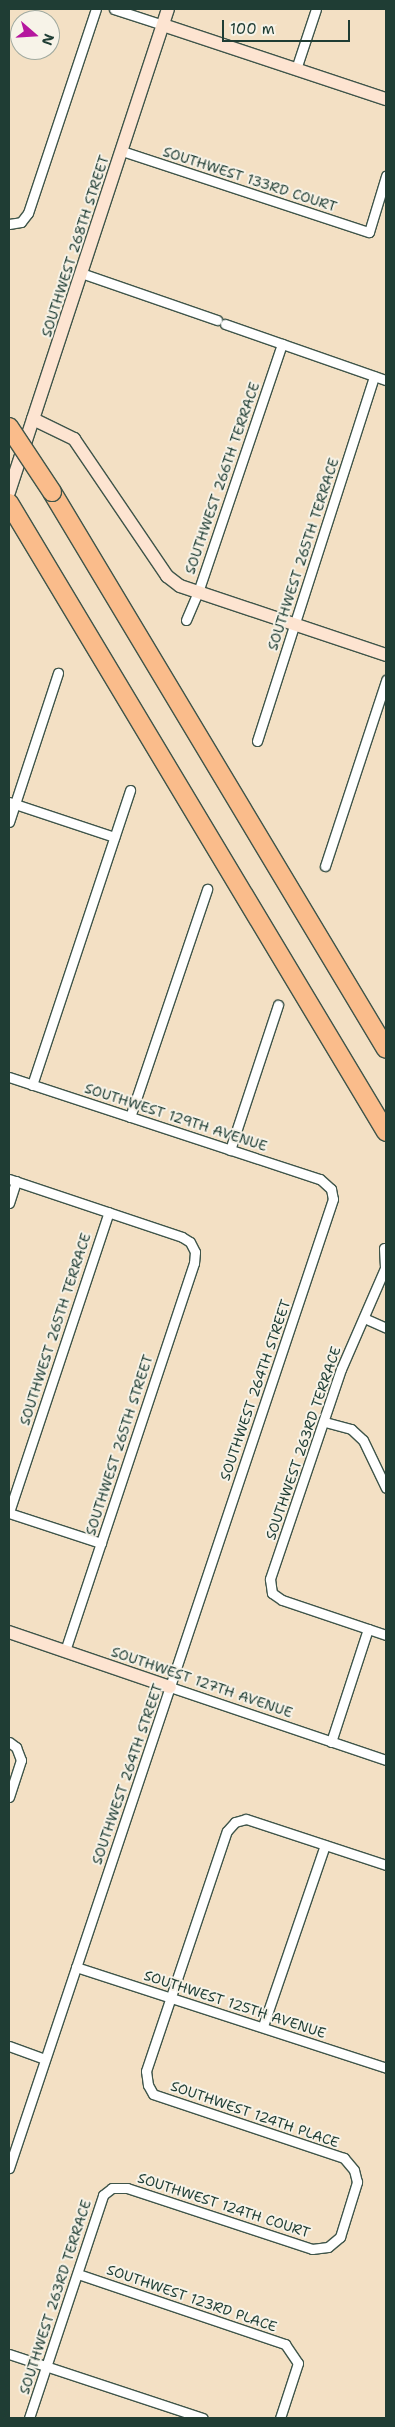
<!DOCTYPE html>
<html>
<head>
<meta charset="utf-8">
<style>
  body { margin:0 }
  #map { position:relative; width:395px; height:2427px; overflow:hidden; background:#f3e0c4; font-family:"Shantell Sans",sans-serif }
  div>[style] { position:absolute }
  .roads { filter:drop-shadow(1px 0 #3f554a) drop-shadow(-1px 0 #3f554a) drop-shadow(0 1px #3f554a) drop-shadow(0 -1px #3f554a) }
  .street>* { height:9px; margin:-4.5px; padding:0 4.5px; transform-origin:4.5px; border-radius:4.5px; background:#fff }
  .secondary>* { height:12px; margin:-6px; padding:0 6px; transform-origin:6px; border-radius:6px; background:#fde4d1 }
  .highway>* { height:18px; margin:-9px; padding:0 9px; transform-origin:9px; border-radius:9px; background:#fabc8b }
  .bridges { filter:drop-shadow(1px 0 #3f554a) drop-shadow(-1px 0 #3f554a) drop-shadow(0 1px #3f554a) drop-shadow(0 -1px #3f554a) }
  .highway-bridge>* { height:18px; margin:-9px; padding:0 9px; transform-origin:9px; border-radius:9px; background:#fabc8b }
  span { translate:-50% -50%; white-space:nowrap; text-align:center; line-height:1.15; -webkit-text-stroke:4px #f7f3e8; paint-order:stroke }
  .street-label { font-size:14px; color:#1f3d34 }
  .frame { position:absolute; inset:0; border:10px solid #1f3d34; pointer-events:none }
  .north { position:absolute; left:10px; top:10px; width:50px; height:50px; box-sizing:border-box; background:#f7f3e8; border:1px solid #a1aaa0; border-radius:50%; rotate:109deg; font-size:14px; font-weight:700; line-height:20px; text-align:center; color:#1f3d34 }
  .north::after { content:''; display:block; margin:auto; width:18px; height:22px; background:#b5179e; clip-path:polygon(50% 0,100% 100%,50% 72%,0 100%) }
  .scale { position:absolute; left:222px; top:20px; width:128px; height:22px; box-sizing:border-box; border:2px solid #1f3d34; border-top:0; padding-left:6px; font-size:15px; line-height:18px; white-space:nowrap; color:#1f3d34; -webkit-text-stroke:4px #f7f3e8; paint-order:stroke }
</style>
</head>
<body>
<div id="map">
  <div class="roads">
    <div class="street">
      <i style="left:114px;top:9px;width:52px;rotate:18.1deg"></i>
      <i style="left:296px;top:69px;width:63px;rotate:-71.6deg"></i>
      <i style="left:122px;top:151px;width:260px;rotate:18.2deg"></i>
      <i style="left:369px;top:232px;width:59px;rotate:-73.1deg"></i>
      <i style="left:9px;top:224px;width:12px;rotate:-9deg"></i>
      <i style="left:21px;top:222px;width:11px;rotate:-52deg"></i>
      <i style="left:28px;top:213px;width:215px;rotate:-71.6deg"></i>
      <i style="left:81px;top:273px;width:144px;rotate:19.1deg"></i>
      <i style="left:225px;top:324px;width:170px;rotate:19.2deg"></i>
      <i style="left:186px;top:620px;width:30px;rotate:-67deg"></i>
      <i style="left:198px;top:592px;width:262px;rotate:-71.3deg"></i>
      <i style="left:257px;top:741px;width:383px;rotate:-72.2deg"></i>
      <i style="left:9px;top:802px;width:111px;rotate:18.4deg"></i>
      <i style="left:9px;top:822px;width:157px;rotate:-71.8deg"></i>
      <i style="left:325px;top:866px;width:196px;rotate:-71.8deg"></i>
      <i style="left:9px;top:1077px;width:327px;rotate:18.2deg"></i>
      <i style="left:320px;top:1179px;width:15px;rotate:42deg"></i>
      <i style="left:331px;top:1189px;width:10px;rotate:79deg"></i>
      <i style="left:333px;top:1199px;width:1022px;rotate:108.49deg"></i>
      <i style="left:32px;top:1085px;width:311px;rotate:-71.6deg"></i>
      <i style="left:130px;top:1117px;width:241px;rotate:-71.3deg"></i>
      <i style="left:230px;top:1150px;width:153px;rotate:-71.7deg"></i>
      <i style="left:9px;top:1179px;width:182px;rotate:18.5deg"></i>
      <i style="left:182px;top:1237px;width:9px;rotate:32deg"></i>
      <i style="left:190px;top:1242px;width:11px;rotate:63deg"></i>
      <i style="left:195px;top:1252px;width:11px;rotate:95deg"></i>
      <i style="left:194px;top:1263px;width:409px;rotate:108.4deg"></i>
      <i style="left:9px;top:1203px;width:23px;rotate:-72deg"></i>
      <i style="left:384px;top:1248px;width:20px;rotate:87deg"></i>
      <i style="left:385px;top:1268px;width:110px;rotate:113.5deg"></i>
      <i style="left:341px;top:1369px;width:222px;rotate:108.7deg"></i>
      <i style="left:270px;top:1579px;width:14px;rotate:82deg"></i>
      <i style="left:272px;top:1593px;width:12px;rotate:35deg"></i>
      <i style="left:282px;top:1600px;width:110px;rotate:18.6deg"></i>
      <i style="left:364px;top:1318px;width:24px;rotate:24deg"></i>
      <i style="left:325px;top:1422px;width:27px;rotate:15deg"></i>
      <i style="left:351px;top:1429px;width:16px;rotate:43deg"></i>
      <i style="left:363px;top:1440px;width:53px;rotate:64.4deg"></i>
      <i style="left:9px;top:1512px;width:316px;rotate:-71.6deg"></i>
      <i style="left:9px;top:1513px;width:97px;rotate:18.1deg"></i>
      <i style="left:170px;top:1687px;width:228px;rotate:18.7deg"></i>
      <i style="left:9px;top:1742px;width:9px;rotate:36deg"></i>
      <i style="left:16px;top:1747px;width:14px;rotate:69deg"></i>
      <i style="left:21px;top:1760px;width:39px;rotate:108deg"></i>
      <i style="left:331px;top:1742px;width:119px;rotate:-71.9deg"></i>
      <i style="left:76px;top:1967px;width:326px;rotate:18deg"></i>
      <i style="left:263px;top:2026px;width:191px;rotate:-71.1deg"></i>
      <i style="left:9px;top:2046px;width:38px;rotate:20deg"></i>
      <i style="left:78px;top:2274px;width:219px;rotate:18.7deg"></i>
      <i style="left:285px;top:2344px;width:23px;rotate:56deg"></i>
      <i style="left:298px;top:2363px;width:58px;rotate:108.1deg"></i>
      <i style="left:9px;top:2354px;width:204px;rotate:18.3deg"></i>
      <i style="left:29px;top:2418px;width:235px;rotate:-71.6deg"></i>
      <i style="left:103px;top:2195px;width:11px;rotate:-38deg"></i>
      <i style="left:112px;top:2188px;width:15px"></i>
      <i style="left:127px;top:2188px;width:195px;rotate:18.2deg"></i>
      <i style="left:312px;top:2249px;width:16px;rotate:-7deg"></i>
      <i style="left:328px;top:2247px;width:16px;rotate:-40deg"></i>
      <i style="left:340px;top:2237px;width:58px;rotate:-72.8deg"></i>
      <i style="left:357px;top:2182px;width:12px;rotate:-104deg"></i>
      <i style="left:354px;top:2170px;width:16px;rotate:-130deg"></i>
      <i style="left:344px;top:2158px;width:201px;rotate:-161.5deg"></i>
      <i style="left:153px;top:2094px;width:10px;rotate:-119deg"></i>
      <i style="left:148px;top:2085px;width:14px;rotate:-98deg"></i>
      <i style="left:146px;top:2071px;width:253px;rotate:-71.4deg"></i>
      <i style="left:227px;top:1831px;width:12px;rotate:-48deg"></i>
      <i style="left:235px;top:1822px;width:11px;rotate:-15deg"></i>
      <i style="left:246px;top:1819px;width:147px;rotate:18.2deg"></i>
    </div>
    <div class="secondary">
      <i style="left:163px;top:25px;width:235px;rotate:18.4deg"></i>
      <i style="left:33px;top:419px;width:46px;rotate:26deg"></i>
      <i style="left:74px;top:439px;width:166px;rotate:55.8deg"></i>
      <i style="left:167px;top:576px;width:16px;rotate:38deg"></i>
      <i style="left:180px;top:586px;width:217px;rotate:18.5deg"></i>
      <i style="left:9px;top:492px;width:508px;rotate:-71.78deg"></i>
      <i style="left:9px;top:1632px;width:170px;rotate:18.9deg"></i>
    </div>
    <div class="highway">
      <i style="left:52px;top:492px;width:649px;rotate:59.05deg"></i>
      <i style="left:9px;top:503px;width:733px;rotate:59.06deg"></i>
    </div>
  </div>
  <div class="bridges">
    <div class="highway-bridge">
      <i style="left:9px;top:427px;width:78px;rotate:56.5deg"></i>
    </div>
  </div>
  <div class="street-label">
    <span style="left:250px;top:179px;rotate:18deg">SOUTHWEST 133RD COURT</span>
    <span style="left:75px;top:246px;rotate:-72deg">SOUTHWEST 268TH STREET</span>
    <span style="left:222px;top:478px;rotate:-71deg">SOUTHWEST 266TH TERRACE</span>
    <span style="left:303px;top:554px;rotate:-72deg">SOUTHWEST 265TH TERRACE</span>
    <span style="left:176px;top:1117px;rotate:18deg">SOUTHWEST 129TH AVENUE</span>
    <span style="left:55px;top:1329px;rotate:-72deg">SOUTHWEST 265TH TERRACE</span>
    <span style="left:255px;top:1390px;rotate:-71deg">SOUTHWEST 264TH STREET</span>
    <span style="left:303px;top:1443px;rotate:-71deg">SOUTHWEST 263RD TERRACE</span>
    <span style="left:119px;top:1445px;rotate:-72deg">SOUTHWEST 265TH STREET</span>
    <span style="left:202px;top:1682px;rotate:19deg">SOUTHWEST 127TH AVENUE</span>
    <span style="left:127px;top:1774px;rotate:-71deg">SOUTHWEST 264TH STREET</span>
    <span style="left:235px;top:2004px;rotate:18deg">SOUTHWEST 125TH AVENUE</span>
    <span style="left:255px;top:2114px;rotate:19deg">SOUTHWEST 124TH PLACE</span>
    <span style="left:224px;top:2205px;rotate:18deg">SOUTHWEST 124TH COURT</span>
    <span style="left:55px;top:2297px;rotate:-72deg">SOUTHWEST 263RD TERRACE</span>
    <span style="left:192px;top:2298px;rotate:19deg">SOUTHWEST 123RD PLACE</span>
  </div>
  <div class="frame"></div>
  <div class="north">N</div>
  <div class="scale">100 m</div>
</div>
</body>
</html>
